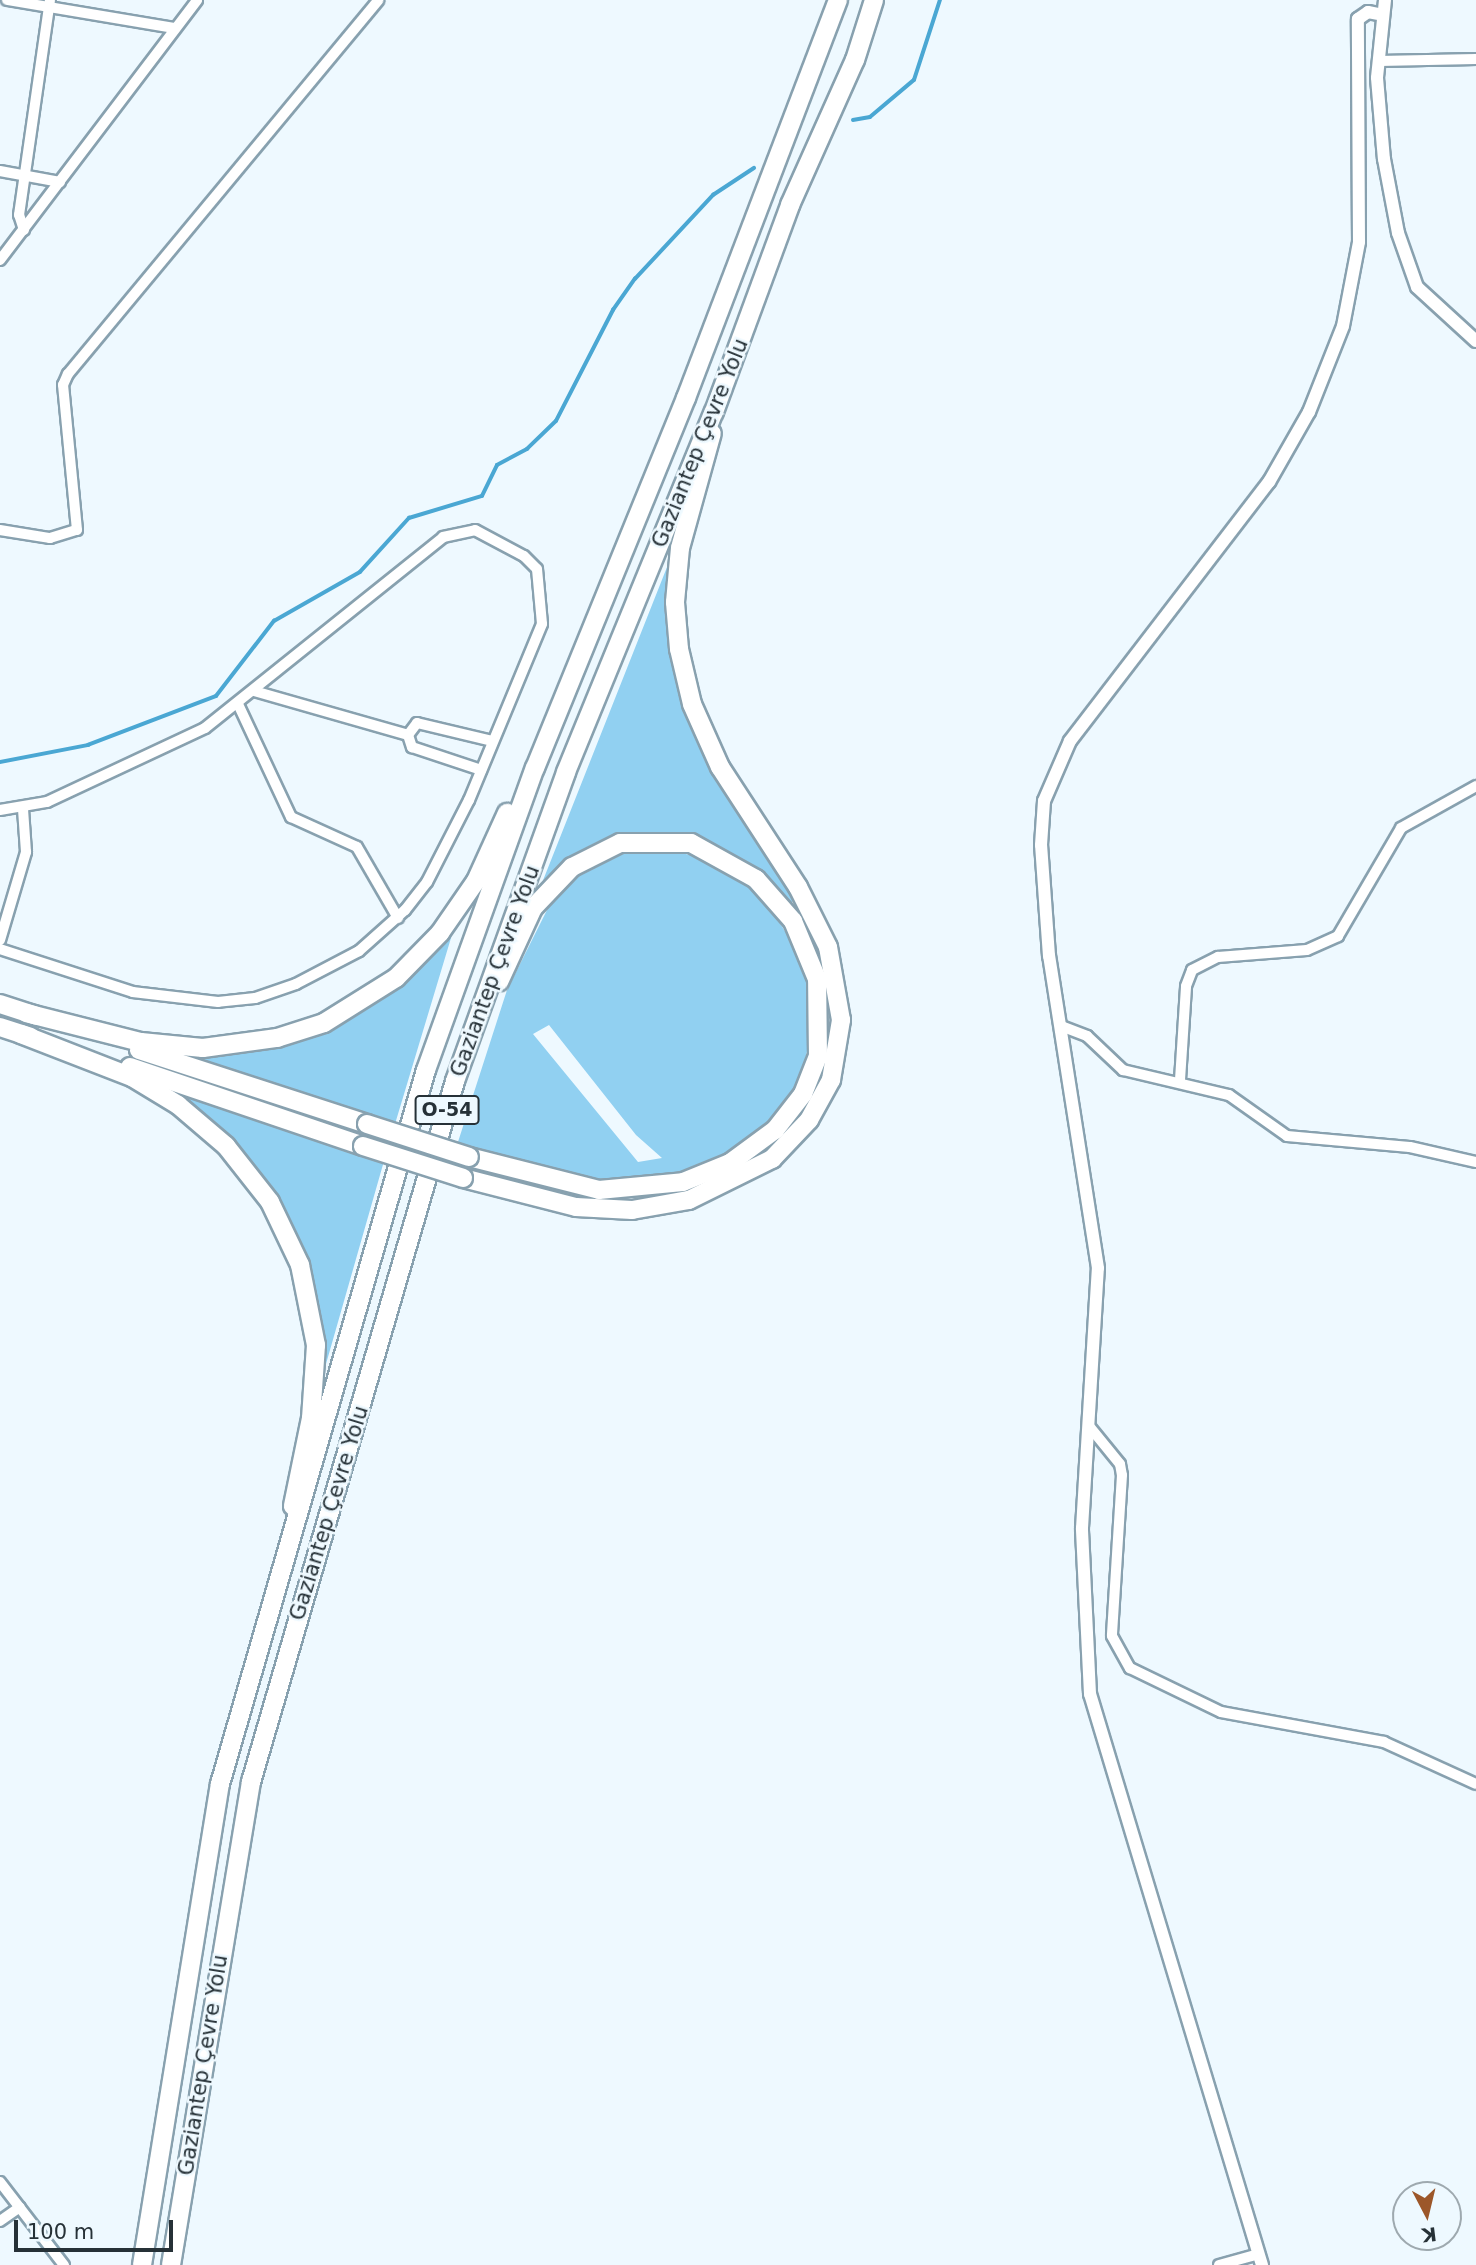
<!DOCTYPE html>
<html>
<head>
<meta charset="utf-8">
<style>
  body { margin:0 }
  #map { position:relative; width:1476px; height:2265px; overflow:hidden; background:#eef9ff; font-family:"DejaVu Sans",sans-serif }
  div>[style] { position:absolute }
  .green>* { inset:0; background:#91d0f1 }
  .stream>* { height:3.5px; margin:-1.75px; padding:0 1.75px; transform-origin:1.75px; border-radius:1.75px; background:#4aa7d3 }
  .roads { filter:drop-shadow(2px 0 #88a1af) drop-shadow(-2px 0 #88a1af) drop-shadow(0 2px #88a1af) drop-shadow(0 -2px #88a1af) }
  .minor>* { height:10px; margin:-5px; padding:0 5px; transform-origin:5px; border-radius:5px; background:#fff }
  .tertiary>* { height:12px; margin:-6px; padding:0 6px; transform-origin:6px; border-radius:6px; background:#fff }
  .motorway>* { height:18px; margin:-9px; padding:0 9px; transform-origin:9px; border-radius:9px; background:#fff }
  .bridges { filter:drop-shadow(2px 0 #88a1af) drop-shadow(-2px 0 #88a1af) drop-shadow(0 2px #88a1af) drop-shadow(0 -2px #88a1af) }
  .motorway-bridge>* { height:18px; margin:-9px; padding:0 9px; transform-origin:9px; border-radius:9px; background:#fff }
  span { translate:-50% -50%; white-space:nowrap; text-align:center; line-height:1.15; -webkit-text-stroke:5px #eef9ff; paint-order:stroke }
  .shield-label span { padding:2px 5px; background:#eef9ff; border:2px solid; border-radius:5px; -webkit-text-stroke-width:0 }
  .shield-label { font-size:19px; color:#263137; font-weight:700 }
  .street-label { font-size:21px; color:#263137 }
  .north { position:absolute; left:1392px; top:2181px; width:70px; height:70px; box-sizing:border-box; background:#eef9ff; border:2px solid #9ea9af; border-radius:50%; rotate:173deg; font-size:19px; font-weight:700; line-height:28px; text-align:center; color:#263137 }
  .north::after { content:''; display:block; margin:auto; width:24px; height:32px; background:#9c572a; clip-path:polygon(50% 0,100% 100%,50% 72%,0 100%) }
  .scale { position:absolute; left:14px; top:2220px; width:159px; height:32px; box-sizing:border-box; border:4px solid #263137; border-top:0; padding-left:9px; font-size:21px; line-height:24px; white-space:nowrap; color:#263137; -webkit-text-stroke:5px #eef9ff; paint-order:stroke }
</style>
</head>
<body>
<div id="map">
  <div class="green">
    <i style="clip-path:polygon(671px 557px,680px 689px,811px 927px,793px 900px,790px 907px,734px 855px,683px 834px,613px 837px,581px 853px,540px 888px)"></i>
    <i style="clip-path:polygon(evenodd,660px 848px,707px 859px,747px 883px,768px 904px,803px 960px,814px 1022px,801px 1077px,787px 1100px,751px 1139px,726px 1155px,676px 1174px,607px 1183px,457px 1145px,507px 990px,551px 902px,587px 867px,634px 850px,660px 848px,549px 1025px,636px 1135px,662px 1158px,638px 1162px,533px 1034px,549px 1025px)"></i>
    <i style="clip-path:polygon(454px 928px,395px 1124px,174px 1053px,284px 1045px,313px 1036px,395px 989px)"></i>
    <i style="clip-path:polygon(168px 1090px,384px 1161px,324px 1371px,323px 1324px,299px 1241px,281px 1209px)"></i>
  </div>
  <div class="stream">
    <i style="left:853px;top:120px;width:17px;rotate:-10deg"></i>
    <i style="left:870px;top:117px;width:57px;rotate:-40.1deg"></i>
    <i style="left:914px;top:80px;width:84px;rotate:-72deg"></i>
    <i style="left:0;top:762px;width:90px;rotate:-10.9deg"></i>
    <i style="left:88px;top:745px;width:137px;rotate:-20.9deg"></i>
    <i style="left:216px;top:696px;width:95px;rotate:-52.3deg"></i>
    <i style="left:274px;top:621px;width:99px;rotate:-29.7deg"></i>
    <i style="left:360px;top:572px;width:73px;rotate:-47.8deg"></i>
    <i style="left:409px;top:518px;width:76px;rotate:-16.8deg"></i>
    <i style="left:482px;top:496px;width:34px;rotate:-64deg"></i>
    <i style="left:497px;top:465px;width:34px;rotate:-28deg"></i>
    <i style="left:527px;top:449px;width:40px;rotate:-44deg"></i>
    <i style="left:556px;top:421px;width:125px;rotate:-62.8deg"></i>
    <i style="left:613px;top:310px;width:38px;rotate:-55deg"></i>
    <i style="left:635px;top:279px;width:115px;rotate:-47.1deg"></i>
    <i style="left:713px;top:195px;width:49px;rotate:-33.4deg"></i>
  </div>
  <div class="roads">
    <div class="minor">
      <i style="left:7px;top:0;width:169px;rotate:9.5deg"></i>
      <i style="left:1379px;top:61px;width:97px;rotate:-1.2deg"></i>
      <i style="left:0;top:171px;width:61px;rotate:10.4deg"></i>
      <i style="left:24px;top:230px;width:16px;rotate:-108deg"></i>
      <i style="left:19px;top:215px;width:217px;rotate:-81.8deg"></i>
      <i style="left:0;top:260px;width:326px;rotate:-52.8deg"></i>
      <i style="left:0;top:530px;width:51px;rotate:9.1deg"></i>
      <i style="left:50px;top:538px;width:28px;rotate:-17deg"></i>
      <i style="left:77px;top:530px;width:146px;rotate:-95.5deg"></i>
      <i style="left:63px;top:385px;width:12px;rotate:-66deg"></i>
      <i style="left:68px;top:374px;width:486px;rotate:-50.3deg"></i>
      <i style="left:254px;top:691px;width:160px;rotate:15.9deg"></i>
      <i style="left:408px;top:735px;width:13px;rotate:72deg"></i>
      <i style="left:412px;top:747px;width:73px;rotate:18.4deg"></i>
      <i style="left:238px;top:704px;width:125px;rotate:64.9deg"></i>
      <i style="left:291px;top:817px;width:72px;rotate:24.4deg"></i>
      <i style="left:357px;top:847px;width:82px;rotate:60deg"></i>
      <i style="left:408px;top:735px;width:15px;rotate:-53deg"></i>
      <i style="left:417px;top:723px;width:77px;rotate:13.5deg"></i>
      <i style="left:0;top:810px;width:48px;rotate:-9.7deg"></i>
      <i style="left:47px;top:802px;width:174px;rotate:-25.1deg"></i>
      <i style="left:205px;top:728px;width:305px;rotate:-38.7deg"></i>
      <i style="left:443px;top:537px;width:33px;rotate:-12deg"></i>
      <i style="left:475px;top:530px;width:55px;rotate:28deg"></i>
      <i style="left:524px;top:556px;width:18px;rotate:45deg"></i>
      <i style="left:537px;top:569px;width:55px;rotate:84.8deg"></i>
      <i style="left:542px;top:624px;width:191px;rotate:112.5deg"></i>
      <i style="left:469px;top:800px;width:92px;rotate:117.1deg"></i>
      <i style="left:427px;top:882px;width:36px;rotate:128deg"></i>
      <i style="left:405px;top:910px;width:62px;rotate:138.3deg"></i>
      <i style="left:359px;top:951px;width:71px;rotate:152.4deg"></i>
      <i style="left:296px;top:984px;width:43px;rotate:161.1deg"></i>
      <i style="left:255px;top:998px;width:37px;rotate:174deg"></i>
      <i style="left:218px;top:1002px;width:86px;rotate:-173.3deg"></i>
      <i style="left:133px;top:992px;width:140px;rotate:-162.1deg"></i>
      <i style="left:0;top:940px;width:92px;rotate:-73.5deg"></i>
      <i style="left:26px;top:852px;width:43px;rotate:-94deg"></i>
      <i style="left:1061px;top:1026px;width:28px;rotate:21deg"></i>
      <i style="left:1087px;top:1036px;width:50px;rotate:43.4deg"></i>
      <i style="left:1123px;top:1070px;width:109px;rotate:13.3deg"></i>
      <i style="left:1229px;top:1095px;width:71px;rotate:35.3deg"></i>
      <i style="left:1287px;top:1136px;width:123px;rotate:5.1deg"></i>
      <i style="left:1410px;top:1147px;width:68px;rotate:12.8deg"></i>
      <i style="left:1180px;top:1080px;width:94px;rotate:-86.3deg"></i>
      <i style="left:1186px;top:986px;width:17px;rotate:-69deg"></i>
      <i style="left:1192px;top:970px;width:29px;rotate:-27deg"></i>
      <i style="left:1218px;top:957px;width:89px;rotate:-4.5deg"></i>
      <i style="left:1307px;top:950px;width:34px;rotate:-24deg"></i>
      <i style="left:1338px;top:936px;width:125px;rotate:-59.7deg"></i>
      <i style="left:1401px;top:828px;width:86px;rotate:-29.2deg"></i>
      <i style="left:1089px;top:1426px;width:49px;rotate:50.8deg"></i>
      <i style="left:1120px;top:1464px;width:11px;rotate:80deg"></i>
      <i style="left:1122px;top:1475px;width:161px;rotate:93.6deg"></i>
      <i style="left:1112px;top:1636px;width:37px;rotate:61deg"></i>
      <i style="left:1130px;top:1668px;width:101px;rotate:25.8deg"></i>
      <i style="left:1221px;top:1712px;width:166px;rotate:10.4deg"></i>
      <i style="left:1384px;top:1742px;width:101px;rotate:24.5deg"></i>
      <i style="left:0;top:2182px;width:105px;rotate:52.4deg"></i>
      <i style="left:0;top:2221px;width:24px;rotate:-35deg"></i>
      <i style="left:1219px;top:2265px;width:41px;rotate:-15.4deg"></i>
    </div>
    <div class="tertiary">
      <i style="left:1385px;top:0;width:78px;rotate:95.9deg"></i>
      <i style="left:1377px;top:78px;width:81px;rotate:85.1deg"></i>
      <i style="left:1384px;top:159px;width:75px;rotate:79.3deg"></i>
      <i style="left:1398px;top:233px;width:57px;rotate:70.6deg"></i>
      <i style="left:1417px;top:287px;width:80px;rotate:42.5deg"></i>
      <i style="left:1262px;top:2265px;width:596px;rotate:-106.76deg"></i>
      <i style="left:1090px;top:1694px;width:166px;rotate:-92.8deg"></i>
      <i style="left:1082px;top:1528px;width:260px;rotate:-86.5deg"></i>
      <i style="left:1098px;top:1268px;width:316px;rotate:-98.9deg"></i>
      <i style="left:1049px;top:956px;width:111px;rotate:-94.1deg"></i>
      <i style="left:1041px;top:845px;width:44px;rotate:-86.1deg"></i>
      <i style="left:1044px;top:801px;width:65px;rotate:-66.6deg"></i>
      <i style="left:1070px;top:741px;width:327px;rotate:-52.5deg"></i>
      <i style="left:1269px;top:482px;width:81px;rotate:-60.3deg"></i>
      <i style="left:1309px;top:412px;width:92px;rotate:-68.4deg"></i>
      <i style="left:1343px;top:326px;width:86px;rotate:-79.2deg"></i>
      <i style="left:1359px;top:242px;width:223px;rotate:-90.3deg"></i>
      <i style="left:1358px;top:19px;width:12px;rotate:-35deg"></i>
      <i style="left:1368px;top:12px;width:15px;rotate:11deg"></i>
    </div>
    <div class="motorway">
      <i style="left:0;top:1004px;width:38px;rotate:18deg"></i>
      <i style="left:26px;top:1013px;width:119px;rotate:14.2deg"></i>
      <i style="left:141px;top:1042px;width:62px;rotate:5.5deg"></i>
      <i style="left:203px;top:1048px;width:75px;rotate:-7.7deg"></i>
      <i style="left:277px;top:1038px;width:49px;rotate:-17.7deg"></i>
      <i style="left:324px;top:1023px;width:85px;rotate:-32deg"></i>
      <i style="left:396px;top:978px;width:63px;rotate:-45.6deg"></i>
      <i style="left:440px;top:933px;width:63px;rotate:-55.3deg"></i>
      <i style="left:476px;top:881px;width:75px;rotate:-65.5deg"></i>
      <i style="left:0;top:1027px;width:32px;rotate:18deg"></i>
      <i style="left:21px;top:1034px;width:119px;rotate:21.2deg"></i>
      <i style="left:132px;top:1077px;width:54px;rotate:31.3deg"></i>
      <i style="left:178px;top:1105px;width:63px;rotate:40.5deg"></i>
      <i style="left:226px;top:1146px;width:71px;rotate:51.8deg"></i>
      <i style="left:270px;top:1202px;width:70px;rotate:64.5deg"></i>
      <i style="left:300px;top:1265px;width:82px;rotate:78.7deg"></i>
      <i style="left:316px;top:1345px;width:73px;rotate:93.9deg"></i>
      <i style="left:311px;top:1418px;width:90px;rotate:101.6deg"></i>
      <i style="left:139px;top:1050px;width:240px;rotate:18deg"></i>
      <i style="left:130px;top:1067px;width:246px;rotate:18.7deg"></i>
      <i style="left:469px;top:1157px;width:134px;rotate:14.2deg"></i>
      <i style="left:599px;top:1190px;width:84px;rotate:-5.4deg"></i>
      <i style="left:683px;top:1182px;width:51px;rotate:-22deg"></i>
      <i style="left:730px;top:1163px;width:56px;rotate:-36.3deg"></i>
      <i style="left:775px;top:1130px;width:46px;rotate:-52.1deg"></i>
      <i style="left:803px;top:1094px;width:41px;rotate:-68.5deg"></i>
      <i style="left:818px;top:1056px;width:77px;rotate:-90.7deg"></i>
      <i style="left:817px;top:979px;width:63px;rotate:-112.5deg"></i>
      <i style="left:793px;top:921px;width:56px;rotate:-131.4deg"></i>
      <i style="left:756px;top:879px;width:74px;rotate:-151deg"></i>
      <i style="left:691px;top:843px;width:71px;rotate:180deg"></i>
      <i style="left:620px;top:843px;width:54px;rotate:153.4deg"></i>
      <i style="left:572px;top:867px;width:57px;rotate:133.6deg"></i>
      <i style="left:533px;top:908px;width:81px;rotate:114.7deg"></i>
      <i style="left:463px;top:1178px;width:117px;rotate:14.4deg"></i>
      <i style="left:576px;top:1207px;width:56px;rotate:3.1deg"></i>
      <i style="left:632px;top:1210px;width:58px;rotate:-10deg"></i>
      <i style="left:689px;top:1200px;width:93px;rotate:-26.3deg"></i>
      <i style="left:772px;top:1159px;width:54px;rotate:-46.5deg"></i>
      <i style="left:809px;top:1120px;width:46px;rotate:-61.2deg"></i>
      <i style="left:831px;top:1080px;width:61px;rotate:-80.5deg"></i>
      <i style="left:841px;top:1020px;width:74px;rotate:-100.1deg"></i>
      <i style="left:828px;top:947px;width:67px;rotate:-116.6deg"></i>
      <i style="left:798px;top:887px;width:143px;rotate:-123deg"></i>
      <i style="left:720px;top:767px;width:69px;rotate:-114deg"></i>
      <i style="left:692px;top:704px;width:57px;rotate:-103.3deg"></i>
      <i style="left:679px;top:649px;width:47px;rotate:-94.9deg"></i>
      <i style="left:675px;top:602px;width:54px;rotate:-84.7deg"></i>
      <i style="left:680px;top:548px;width:119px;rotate:-74.5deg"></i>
      <i style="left:142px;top:2265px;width:487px;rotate:-80.8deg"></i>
      <i style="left:220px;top:1784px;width:743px;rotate:-73.91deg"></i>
      <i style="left:426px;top:1070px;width:321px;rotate:-70.2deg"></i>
      <i style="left:535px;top:768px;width:400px;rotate:-67.8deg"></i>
      <i style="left:686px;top:398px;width:426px;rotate:-69.1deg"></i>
      <i style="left:171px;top:2265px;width:490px;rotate:-80.6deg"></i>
      <i style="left:251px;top:1782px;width:730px;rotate:-73.77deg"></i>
      <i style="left:455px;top:1081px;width:328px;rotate:-70.2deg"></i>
      <i style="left:566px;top:772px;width:389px;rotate:-67.7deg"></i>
      <i style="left:714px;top:412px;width:221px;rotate:-69.8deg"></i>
      <i style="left:790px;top:205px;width:159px;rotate:-65.9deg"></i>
      <i style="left:855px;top:60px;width:63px;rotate:-72.4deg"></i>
    </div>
  </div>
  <div class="bridges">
    <div class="motorway-bridge">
      <i style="left:367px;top:1124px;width:107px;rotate:17.9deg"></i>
      <i style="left:363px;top:1146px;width:105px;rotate:17.7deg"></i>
    </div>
  </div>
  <div class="shield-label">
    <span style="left:447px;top:1110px">O-54</span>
  </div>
  <div class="street-label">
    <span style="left:700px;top:443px;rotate:-68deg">Gaziantep Çevre Yolu</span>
    <span style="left:495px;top:971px;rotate:-70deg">Gaziantep Çevre Yolu</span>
    <span style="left:329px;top:1513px;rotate:-73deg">Gaziantep Çevre Yolu</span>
    <span style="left:203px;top:2065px;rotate:-81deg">Gaziantep Çevre Yolu</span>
  </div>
  <div class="north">K</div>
  <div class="scale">100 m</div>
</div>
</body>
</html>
